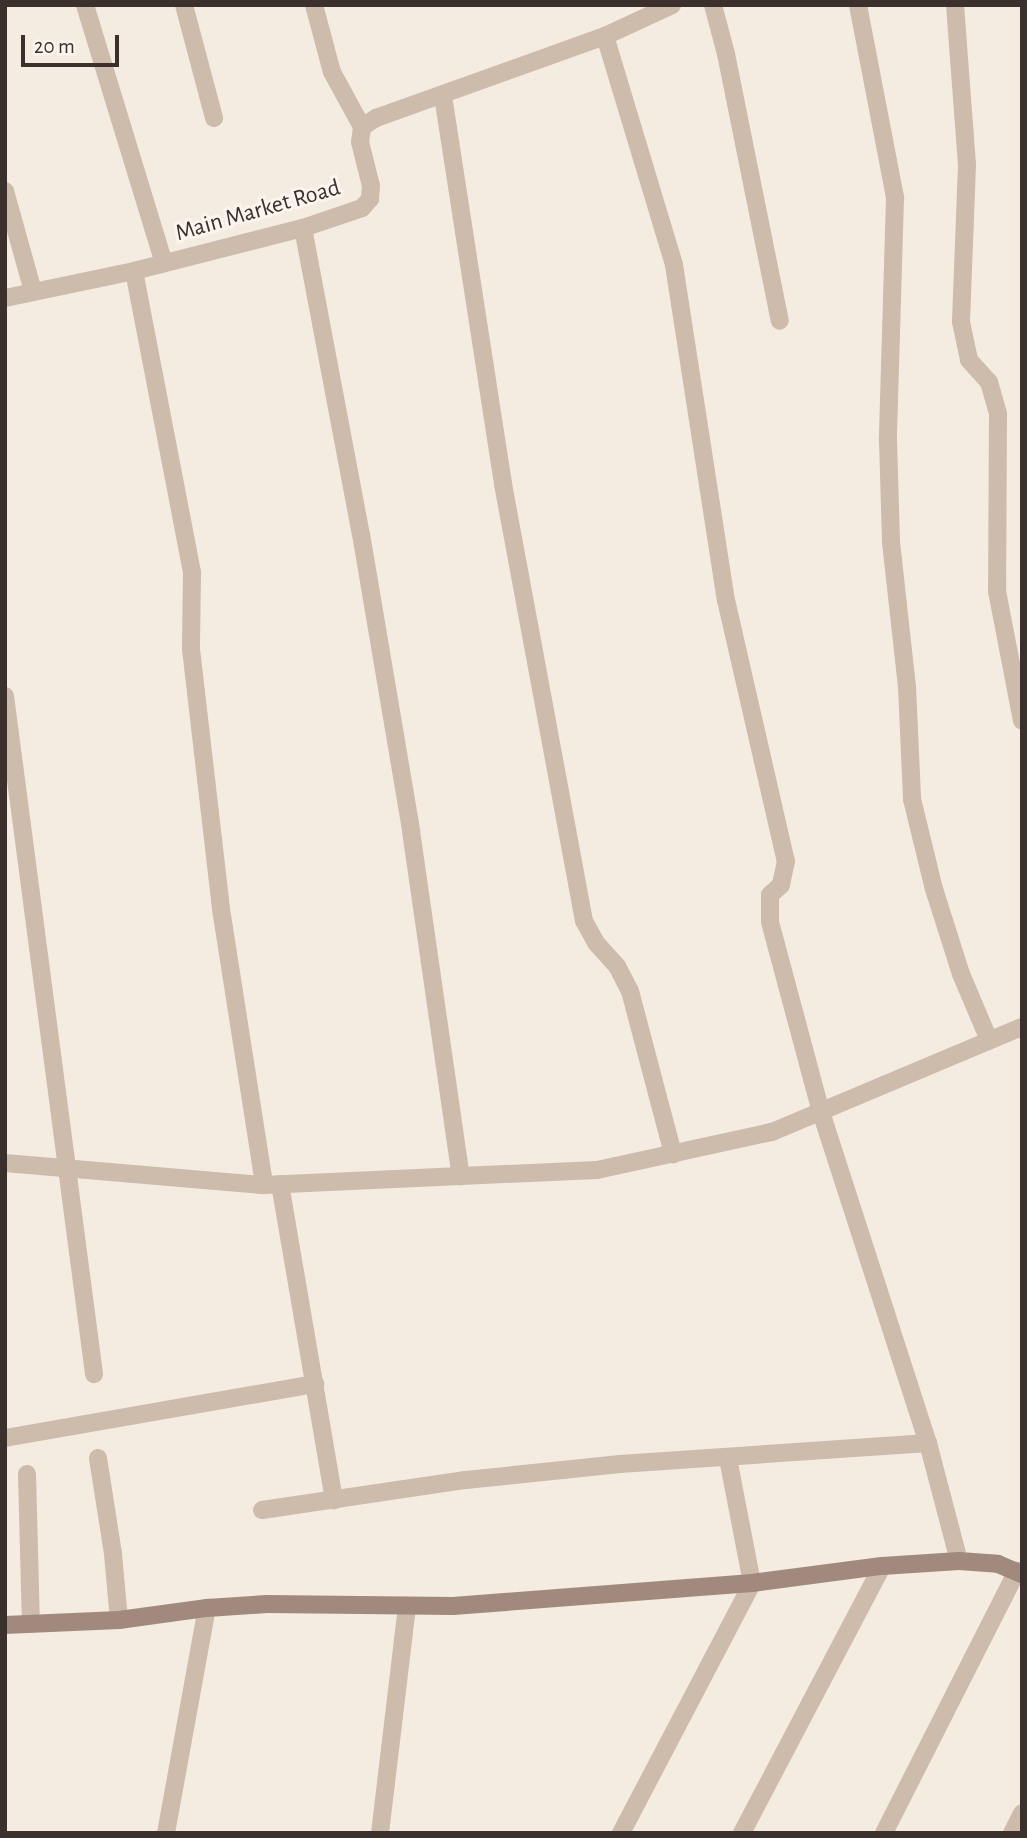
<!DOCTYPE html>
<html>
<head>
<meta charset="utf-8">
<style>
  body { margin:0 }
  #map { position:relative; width:1027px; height:1838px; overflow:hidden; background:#f4ebe1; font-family:"Alegreya Sans",sans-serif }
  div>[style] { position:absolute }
  .street>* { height:18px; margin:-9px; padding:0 9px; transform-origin:9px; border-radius:9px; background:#cdbbac }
  .secondary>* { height:18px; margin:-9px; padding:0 9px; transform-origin:9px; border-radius:9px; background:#a18a7d }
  span { translate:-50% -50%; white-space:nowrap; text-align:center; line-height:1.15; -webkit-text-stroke:6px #fbf5ee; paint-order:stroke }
  .street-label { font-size:24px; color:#3b302b }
  .frame { position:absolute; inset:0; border:7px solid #3b302b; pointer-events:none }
  .scale { position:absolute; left:21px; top:35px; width:98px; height:32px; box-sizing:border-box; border:4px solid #3b302b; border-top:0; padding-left:9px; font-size:21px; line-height:24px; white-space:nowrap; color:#3b302b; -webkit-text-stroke:5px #fbf5ee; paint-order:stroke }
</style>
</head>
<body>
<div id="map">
  <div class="street">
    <i style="left:85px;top:5px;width:270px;rotate:73deg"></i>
    <i style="left:184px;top:5px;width:117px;rotate:75.1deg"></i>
    <i style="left:314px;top:5px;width:69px;rotate:75deg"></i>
    <i style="left:332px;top:72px;width:63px;rotate:61.4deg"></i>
    <i style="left:713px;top:5px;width:51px;rotate:75.1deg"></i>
    <i style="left:726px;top:54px;width:272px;rotate:78.6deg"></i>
    <i style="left:858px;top:5px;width:197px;rotate:79.1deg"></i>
    <i style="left:895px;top:198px;width:242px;rotate:91.7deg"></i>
    <i style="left:888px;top:440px;width:102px;rotate:88.3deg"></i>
    <i style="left:891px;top:542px;width:146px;rotate:83.7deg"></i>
    <i style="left:907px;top:687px;width:112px;rotate:87.4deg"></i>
    <i style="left:912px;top:799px;width:93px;rotate:76.3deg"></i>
    <i style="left:934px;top:889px;width:89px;rotate:72.4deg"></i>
    <i style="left:961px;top:974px;width:72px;rotate:67deg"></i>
    <i style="left:955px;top:5px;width:160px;rotate:85.7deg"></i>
    <i style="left:967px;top:165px;width:157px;rotate:92.2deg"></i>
    <i style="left:961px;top:322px;width:39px;rotate:78deg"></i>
    <i style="left:969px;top:360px;width:30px;rotate:48deg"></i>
    <i style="left:989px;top:382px;width:33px;rotate:74deg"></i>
    <i style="left:998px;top:414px;width:177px;rotate:90.3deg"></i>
    <i style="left:997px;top:591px;width:132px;rotate:79.1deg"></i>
    <i style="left:605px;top:36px;width:239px;rotate:73.2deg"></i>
    <i style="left:674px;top:265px;width:339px;rotate:81.2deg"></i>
    <i style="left:726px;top:600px;width:268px;rotate:77.1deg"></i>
    <i style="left:786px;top:861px;width:25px;rotate:102deg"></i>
    <i style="left:781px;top:885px;width:15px;rotate:138deg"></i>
    <i style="left:770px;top:895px;width:27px;rotate:90deg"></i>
    <i style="left:770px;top:922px;width:197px;rotate:75deg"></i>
    <i style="left:821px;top:1112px;width:348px;rotate:72.1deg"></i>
    <i style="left:928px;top:1443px;width:122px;rotate:75.3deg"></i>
    <i style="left:443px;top:96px;width:393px;rotate:81.2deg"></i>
    <i style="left:503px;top:484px;width:444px;rotate:79.5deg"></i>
    <i style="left:584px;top:921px;width:26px;rotate:61deg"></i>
    <i style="left:597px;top:944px;width:30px;rotate:48deg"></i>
    <i style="left:617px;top:966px;width:28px;rotate:63deg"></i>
    <i style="left:630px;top:991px;width:169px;rotate:75.2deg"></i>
    <i style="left:5px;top:191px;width:104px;rotate:74.4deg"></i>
    <i style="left:303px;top:228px;width:311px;rotate:79.3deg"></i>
    <i style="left:361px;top:534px;width:301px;rotate:80.4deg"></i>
    <i style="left:411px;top:831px;width:349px;rotate:81.8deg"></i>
    <i style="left:134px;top:271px;width:308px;rotate:79.1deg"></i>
    <i style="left:192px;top:573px;width:76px;rotate:90.8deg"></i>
    <i style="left:191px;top:649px;width:262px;rotate:83.4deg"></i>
    <i style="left:221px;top:909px;width:279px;rotate:81.1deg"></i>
    <i style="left:5px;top:298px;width:132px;rotate:-11.8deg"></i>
    <i style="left:134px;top:271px;width:174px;rotate:-14.3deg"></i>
    <i style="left:303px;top:228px;width:62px;rotate:-18.7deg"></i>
    <i style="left:362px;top:208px;width:12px;rotate:-48deg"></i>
    <i style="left:370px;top:199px;width:13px;rotate:-86deg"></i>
    <i style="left:371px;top:186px;width:45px;rotate:-104deg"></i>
    <i style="left:360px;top:142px;width:15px;rotate:-82deg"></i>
    <i style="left:362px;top:127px;width:17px;rotate:-33deg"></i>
    <i style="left:376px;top:118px;width:243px;rotate:-19.7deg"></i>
    <i style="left:605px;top:36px;width:74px;rotate:-24.8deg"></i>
    <i style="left:5px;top:696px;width:684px;rotate:82.52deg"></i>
    <i style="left:5px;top:1163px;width:260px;rotate:4.9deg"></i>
    <i style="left:264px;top:1185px;width:333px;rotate:-2.6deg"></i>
    <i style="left:597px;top:1170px;width:179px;rotate:-12.3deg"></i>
    <i style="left:772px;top:1132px;width:271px;rotate:-22.8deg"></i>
    <i style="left:280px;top:1184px;width:321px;rotate:80.3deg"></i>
    <i style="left:5px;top:1438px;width:315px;rotate:-9.9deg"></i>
    <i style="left:98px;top:1458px;width:97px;rotate:81.1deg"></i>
    <i style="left:113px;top:1554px;width:66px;rotate:84.8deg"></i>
    <i style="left:27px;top:1474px;width:150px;rotate:88.5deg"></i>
    <i style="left:262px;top:1510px;width:206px;rotate:-8.4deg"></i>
    <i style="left:466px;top:1480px;width:155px;rotate:-5.9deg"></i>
    <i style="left:620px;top:1464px;width:309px;rotate:-3.9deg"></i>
    <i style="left:166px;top:1833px;width:229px;rotate:-79.7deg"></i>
    <i style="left:380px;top:1833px;width:227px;rotate:-83.2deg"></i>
    <i style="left:621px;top:1833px;width:282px;rotate:-62.3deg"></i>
    <i style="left:752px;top:1583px;width:127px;rotate:-100.9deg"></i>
    <i style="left:742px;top:1833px;width:301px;rotate:-62.3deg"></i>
    <i style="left:884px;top:1833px;width:294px;rotate:-63.1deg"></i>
    <i style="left:1012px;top:1833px;width:22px;rotate:-63deg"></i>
  </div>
  <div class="secondary">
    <i style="left:5px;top:1625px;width:114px;rotate:-2.5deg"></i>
    <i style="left:119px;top:1620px;width:89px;rotate:-7.8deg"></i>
    <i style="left:207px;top:1608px;width:60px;rotate:-3.8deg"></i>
    <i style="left:267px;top:1604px;width:186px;rotate:0.6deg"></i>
    <i style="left:453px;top:1606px;width:300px;rotate:-4.4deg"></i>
    <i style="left:752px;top:1583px;width:131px;rotate:-7.5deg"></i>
    <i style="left:882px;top:1566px;width:77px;rotate:-3.7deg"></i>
    <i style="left:959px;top:1561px;width:39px;rotate:4deg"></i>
    <i style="left:998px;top:1564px;width:26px;rotate:23deg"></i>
  </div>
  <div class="street-label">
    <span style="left:258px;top:211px;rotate:-16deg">Main Market Road</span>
  </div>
  <div class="frame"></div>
  <div class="scale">20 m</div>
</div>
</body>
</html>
